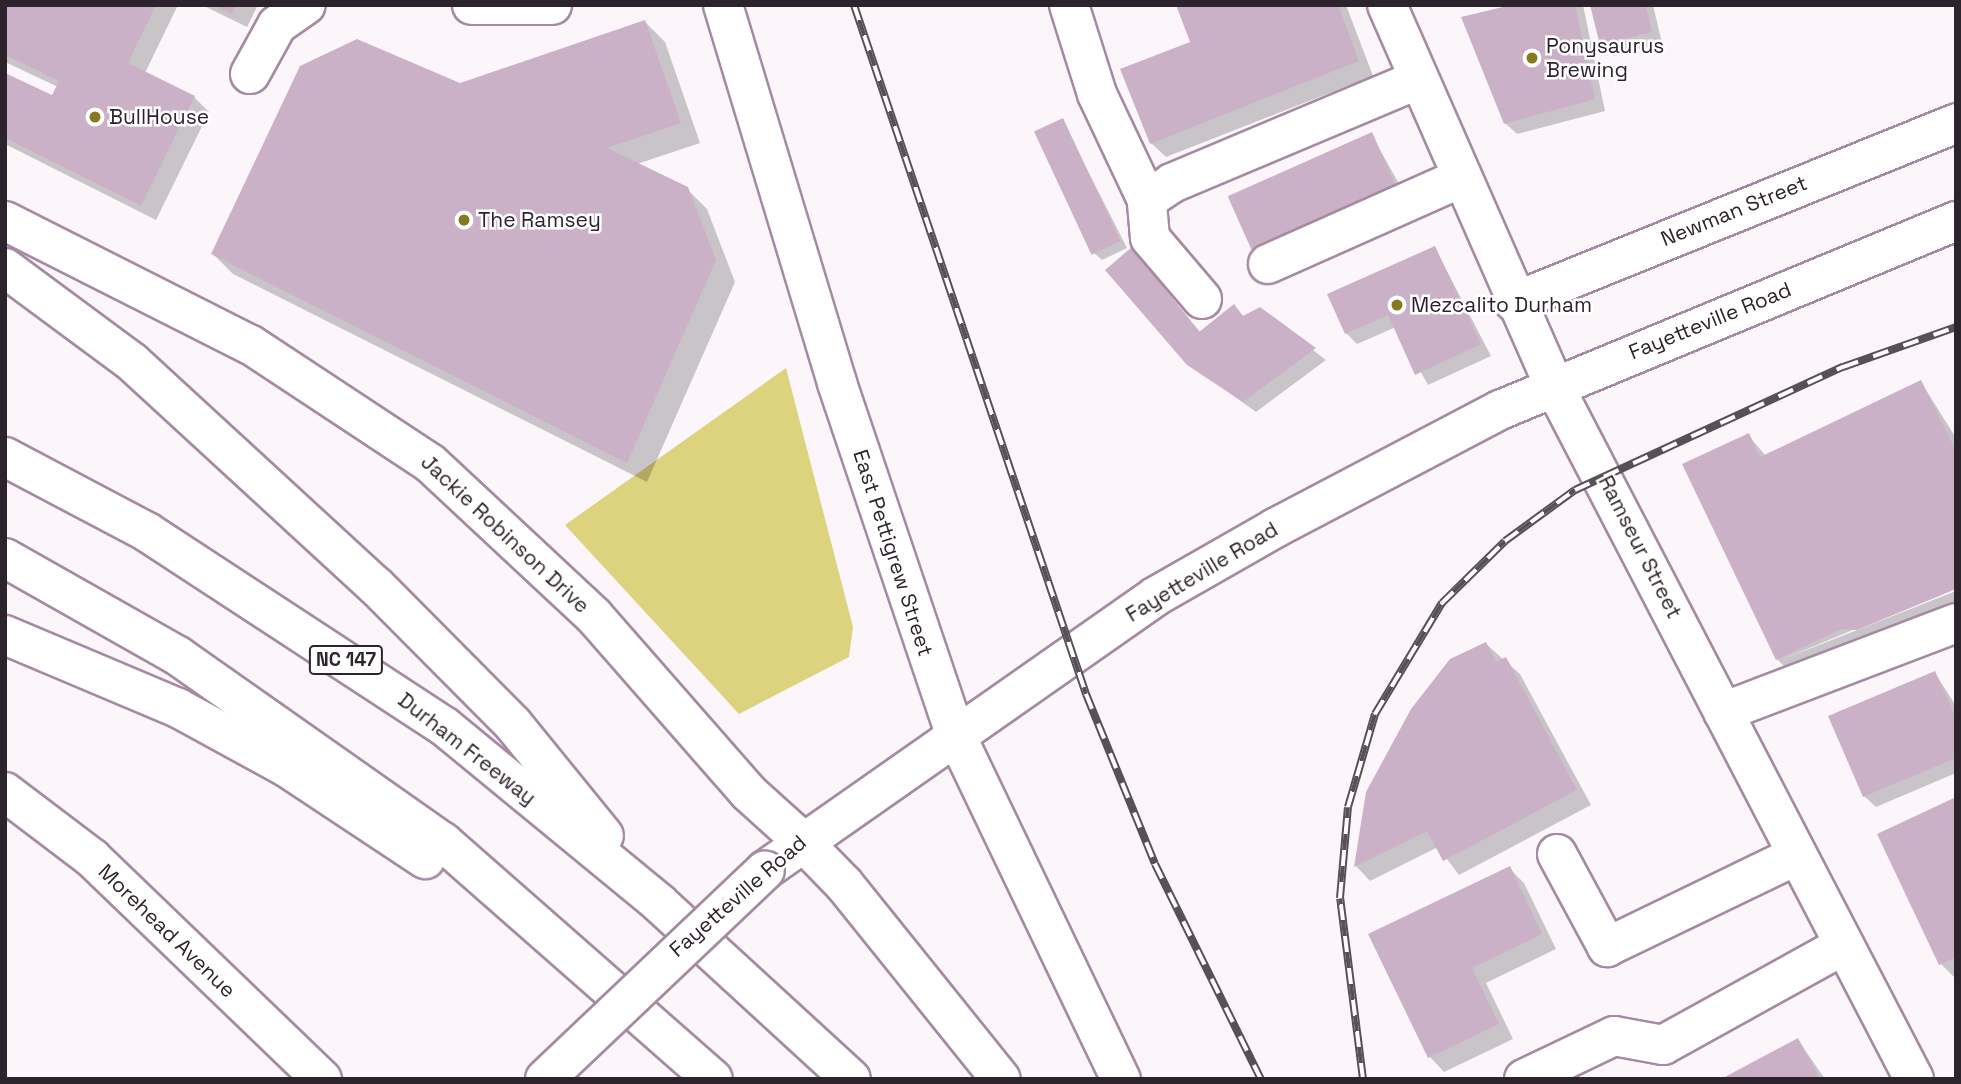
<!DOCTYPE html>
<html>
<head>
<meta charset="utf-8">
<style>
  body { margin:0 }
  #map { position:relative; width:1961px; height:1084px; overflow:hidden; background:#fcf6fb; font-family:"Space Grotesk",sans-serif }
  div>[style] { position:absolute }
  .green>* { inset:0; background:#ddd27e }
  .shadow>* { inset:0; background:#0003 }
  .building>* { inset:0; background:#cbb1c8; transform-origin:0 0 }
  .roads { filter:drop-shadow(2px 0 #a58ba2) drop-shadow(-2px 0 #a58ba2) drop-shadow(0 2px #a58ba2) drop-shadow(0 -2px #a58ba2) }
  .minor>* { height:38px; margin:-19px; padding:0 19px; transform-origin:19px; border-radius:19px; background:#fff }
  .major>* { height:38px; margin:-19px; padding:0 19px; transform-origin:19px; border-radius:19px; background:#fff }
  .highway>* { height:38px; margin:-19px; padding:0 19px; transform-origin:19px; border-radius:19px; background:#fff }
  .rail>* { height:8px; margin-top:-4px; transform-origin:0; background:repeating-linear-gradient(90deg,#fff 0 16px,#584f57 0 32px); box-sizing:border-box; border-block:2px solid #584f57 }
  .bridges { filter:drop-shadow(2px 0 #a58ba2) drop-shadow(-2px 0 #a58ba2) drop-shadow(0 2px #a58ba2) drop-shadow(0 -2px #a58ba2) }
  .major-bridge>* { height:38px; margin:-19px; padding:0 19px; transform-origin:19px; border-radius:19px; background:#fff }
  .dots>* { width:19px; height:19px; translate:-50% -50%; box-sizing:border-box; border:4px solid #fff; border-radius:50% }
  span { translate:-50% -50%; white-space:nowrap; text-align:center; line-height:1.15; -webkit-text-stroke:5px #fff; paint-order:stroke }
  .shield-label span { padding:2px 5px; background:#fff; border:2px solid; border-radius:5px; -webkit-text-stroke-width:0 }
  .shield-label { font-size:19px; color:#2d232c; font-weight:700 }
  .poi-label { font-size:21px; color:#2d232c }
  .left { translate:0 -50%; text-align:left }
  .street-label { font-size:21px; color:#2d232c }
  .frame { position:absolute; inset:0; border:7px solid #2d232c; pointer-events:none }
</style>
</head>
<body>
<div id="map">
  <div class="green">
    <i style="clip-path:polygon(786px 368px,853px 627px,849px 657px,739px 714px,565px 525px)"></i>
  </div>
  <div class="shadow">
    <i style="clip-path:polygon(5px 5px,178px 5px,145px 73px,194px 97px,209px 112px,156px 220px,5px 144px,5px 75px,53px 97px,58px 87px,5px 62px)"></i>
    <i style="clip-path:polygon(202px 5px,258px 5px,247px 27px)"></i>
    <i style="clip-path:polygon(1178px 5px,1346px 5px,1373px 76px,1166px 157px,1151px 143px,1193px 43px)"></i>
    <i style="clip-path:polygon(1519px 5px,1583px 5px,1605px 111px,1517px 134px,1505px 123px)"></i>
    <i style="clip-path:polygon(1592px 5px,1653px 5px,1662px 43px,1613px 56px,1602px 44px)"></i>
    <i style="clip-path:polygon(645px 22px,665px 42px,700px 143px,637px 164px,686px 188px,707px 209px,735px 282px,647px 482px,233px 274px,213px 254px,460px 85px)"></i>
    <i style="clip-path:polygon(1062px 120px,1127px 248px,1102px 260px,1094px 253px)"></i>
    <i style="clip-path:polygon(1371px 134px,1406px 196px,1265px 261px,1254px 250px)"></i>
    <i style="clip-path:polygon(1435px 248px,1491px 356px,1428px 385px,1396px 327px,1357px 344px,1346px 333px)"></i>
    <i style="clip-path:polygon(1132px 249px,1201px 333px,1260px 309px,1326px 360px,1256px 412px,1188px 363px)"></i>
    <i style="clip-path:polygon(1921px 382px,1956px 438px,1956px 587px,1781px 660px,1956px 591px,1956px 609px,1792px 674px,1777px 659px,1748px 435px,1766px 456px)"></i>
    <i style="clip-path:polygon(1486px 644px,1520px 674px,1591px 805px,1459px 875px,1438px 847px,1370px 881px,1356px 866px,1368px 793px)"></i>
    <i style="clip-path:polygon(1935px 673px,1956px 706px,1956px 773px,1876px 807px,1864px 796px)"></i>
    <i style="clip-path:polygon(1956px 799px,1956px 979px,1941px 964px)"></i>
    <i style="clip-path:polygon(1509px 868px,1524px 883px,1556px 949px,1486px 983px,1513px 1039px,1444px 1072px,1430px 1057px,1371px 934px)"></i>
    <i style="clip-path:polygon(1798px 1040px,1825px 1079px,1725px 1079px)"></i>
  </div>
  <div class="building">
    <i style="clip-path:polygon(5px 5px,156px 5px,128px 63px,195px 96px,141px 206px,5px 138px,5px 73px,52px 95px,59px 81px,5px 55px)"></i>
    <i style="clip-path:polygon(214px 5px,236px 5px,232px 14px)"></i>
    <i style="clip-path:polygon(1176px 5px,1338px 5px,1359px 61px,1150px 144px,1120px 69px,1190px 42px)"></i>
    <i style="clip-path:polygon(1511px 5px,1575px 5px,1595px 99px,1504px 124px,1461px 17px)"></i>
    <i style="clip-path:polygon(1590px 5px,1646px 5px,1652px 32px,1600px 45px)"></i>
    <i style="clip-path:polygon(645px 20px,681px 123px,607px 148px,688px 187px,716px 260px,627px 463px,211px 254px,300px 66px,357px 39px,460px 83px)"></i>
    <i style="left:1063px;top:118px;width:136px;height:32px;rotate:65deg"></i>
    <i style="left:1372px;top:132px;width:58px;height:158px;rotate:66deg"></i>
    <i style="clip-path:polygon(1435px 246px,1481px 344px,1415px 375px,1388px 315px,1345px 334px,1327px 294px)"></i>
    <i style="clip-path:polygon(1132px 247px,1199px 332px,1234px 304px,1243px 316px,1260px 307px,1316px 348px,1243px 402px,1187px 365px,1105px 270px)"></i>
    <i style="clip-path:polygon(1921px 380px,1956px 451px,1956px 589px,1857px 630px,1841px 629px,1776px 660px,1682px 464px,1749px 433px,1760px 457px)"></i>
    <i style="clip-path:polygon(1486px 642px,1496px 662px,1506px 657px,1577px 790px,1443px 861px,1427px 831px,1354px 867px,1366px 792px,1411px 709px,1450px 659px)"></i>
    <i style="clip-path:polygon(1935px 671px,1956px 718px,1956px 758px,1863px 797px,1828px 716px)"></i>
    <i style="clip-path:polygon(1956px 797px,1956px 957px,1939px 965px,1877px 834px)"></i>
    <i style="clip-path:polygon(1510px 866px,1542px 934px,1472px 968px,1499px 1024px,1428px 1058px,1368px 934px)"></i>
    <i style="clip-path:polygon(1798px 1038px,1820px 1079px,1721px 1079px)"></i>
  </div>
  <div class="roads">
    <div class="minor">
      <i style="left:472px;top:5px;width:80px"></i>
      <i style="left:723px;top:5px;width:395px;rotate:73.2deg"></i>
      <i style="left:837px;top:383px;width:367px;rotate:71.4deg"></i>
      <i style="left:954px;top:731px;width:386px;rotate:64.4deg"></i>
      <i style="left:1069px;top:5px;width:93px;rotate:72.5deg"></i>
      <i style="left:1097px;top:94px;width:117px;rotate:64.7deg"></i>
      <i style="left:1387px;top:5px;width:416px;rotate:66.3deg"></i>
      <i style="left:1554px;top:386px;width:781px;rotate:62.55deg"></i>
      <i style="left:250px;top:74px;width:56px;rotate:-61.1deg"></i>
      <i style="left:277px;top:25px;width:35px;rotate:-35deg"></i>
      <i style="left:5px;top:221px;width:275px;rotate:26.8deg"></i>
      <i style="left:251px;top:345px;width:214px;rotate:33.4deg"></i>
      <i style="left:430px;top:463px;width:224px;rotate:43deg"></i>
      <i style="left:594px;top:616px;width:235px;rotate:48.8deg"></i>
      <i style="left:749px;top:793px;width:70px;rotate:42.1deg"></i>
      <i style="left:1268px;top:264px;width:211px;rotate:-24deg"></i>
      <i style="left:1202px;top:299px;width:80px;rotate:-130.4deg"></i>
      <i style="left:1150px;top:238px;width:38px;rotate:-95deg"></i>
      <i style="left:1147px;top:200px;width:30px;rotate:-34deg"></i>
      <i style="left:1172px;top:183px;width:268px;rotate:-22.8deg"></i>
      <i style="left:1514px;top:302px;width:477px;rotate:-22deg"></i>
      <i style="left:1723px;top:712px;width:249px;rotate:-20.9deg"></i>
      <i style="left:5px;top:792px;width:109px;rotate:37.2deg"></i>
      <i style="left:92px;top:858px;width:319px;rotate:43.9deg"></i>
      <i style="left:1557px;top:854px;width:106px;rotate:61.7deg"></i>
      <i style="left:1607px;top:947px;width:209px;rotate:-25.8deg"></i>
      <i style="left:1524px;top:1079px;width:100px;rotate:-25.5deg"></i>
      <i style="left:1614px;top:1036px;width:50px;rotate:10.4deg"></i>
      <i style="left:1663px;top:1045px;width:205px;rotate:-28.9deg"></i>
    </div>
    <div class="major">
      <i style="left:765px;top:870px;width:477px;rotate:-35deg"></i>
      <i style="left:1156px;top:596px;width:137px;rotate:-29.7deg"></i>
      <i style="left:1275px;top:528px;width:254px;rotate:-27.7deg"></i>
      <i style="left:1500px;top:410px;width:494px;rotate:-22.5deg"></i>
    </div>
    <div class="highway">
      <i style="left:5px;top:268px;width:158px;rotate:36.5deg"></i>
      <i style="left:132px;top:362px;width:331px;rotate:42.6deg"></i>
      <i style="left:376px;top:586px;width:194px;rotate:45.2deg"></i>
      <i style="left:513px;top:724px;width:144px;rotate:50.9deg"></i>
      <i style="left:5px;top:457px;width:161px;rotate:27.8deg"></i>
      <i style="left:147px;top:532px;width:356px;rotate:33.2deg"></i>
      <i style="left:445px;top:727px;width:277px;rotate:39.4deg"></i>
      <i style="left:659px;top:903px;width:260px;rotate:42.5deg"></i>
      <i style="left:5px;top:558px;width:199px;rotate:29.5deg"></i>
      <i style="left:178px;top:656px;width:324px;rotate:35.1deg"></i>
      <i style="left:443px;top:842px;width:359px;rotate:41.3deg"></i>
      <i style="left:5px;top:635px;width:188px;rotate:22.9deg"></i>
      <i style="left:178px;top:708px;width:123px;rotate:28.6deg"></i>
      <i style="left:286px;top:767px;width:167px;rotate:33.5deg"></i>
      <i style="left:801px;top:840px;width:62px;rotate:45.7deg"></i>
      <i style="left:844px;top:884px;width:250px;rotate:51.2deg"></i>
    </div>
  </div>
  <div class="rail">
    <i style="left:854px;top:5px;width:727px;rotate:71.39deg"></i>
    <i style="left:1086px;top:694px;width:183px;rotate:67.9deg"></i>
    <i style="left:1155px;top:864px;width:240px;rotate:63.8deg"></i>
    <i style="left:1363px;top:1079px;width:182px;rotate:-97.2deg"></i>
    <i style="left:1340px;top:898px;width:91px;rotate:-85deg"></i>
    <i style="left:1348px;top:807px;width:97px;rotate:-73.8deg"></i>
    <i style="left:1375px;top:714px;width:130px;rotate:-58.9deg"></i>
    <i style="left:1442px;top:603px;width:88px;rotate:-44.5deg"></i>
    <i style="left:1505px;top:541px;width:87px;rotate:-36.1deg"></i>
    <i style="left:1575px;top:490px;width:295px;rotate:-24.7deg"></i>
    <i style="left:1843px;top:367px;width:120px;rotate:-19.5deg"></i>
  </div>
  <div class="bridges">
    <div class="major-bridge">
      <i style="left:545px;top:1079px;width:303px;rotate:-43.5deg"></i>
    </div>
  </div>
  <div class="dots">
    <i style="left:1532px;top:58px;background:#857a20"></i>
    <i style="left:95px;top:117px;background:#857a20"></i>
    <i style="left:464px;top:220px;background:#857a20"></i>
    <i style="left:1397px;top:305px;background:#857a20"></i>
  </div>
  <div class="shield-label">
    <span style="left:346px;top:660px">NC 147</span>
  </div>
  <div class="poi-label">
    <span class="left" style="left:1546px;top:58px">Ponysaurus<br>Brewing</span>
    <span class="left" style="left:109px;top:117px">BullHouse</span>
    <span class="left" style="left:478px;top:220px">The Ramsey</span>
    <span class="left" style="left:1411px;top:305px">Mezcalito Durham</span>
  </div>
  <div class="street-label">
    <span style="left:1734px;top:211px;rotate:-22deg">Newman Street</span>
    <span style="left:1710px;top:321px;rotate:-22deg">Fayetteville Road</span>
    <span style="left:505px;top:534px;rotate:43deg">Jackie Robinson Drive</span>
    <span style="left:1640px;top:547px;rotate:63deg">Ramseur Street</span>
    <span style="left:893px;top:553px;rotate:72deg">East Pettigrew Street</span>
    <span style="left:1202px;top:572px;rotate:-31deg">Fayetteville Road</span>
    <span style="left:467px;top:749px;rotate:38deg">Durham Freeway</span>
    <span style="left:738px;top:896px;rotate:-41deg">Fayetteville Road</span>
    <span style="left:167px;top:931px;rotate:44deg">Morehead Avenue</span>
  </div>
  <div class="frame"></div>
</div>
</body>
</html>
